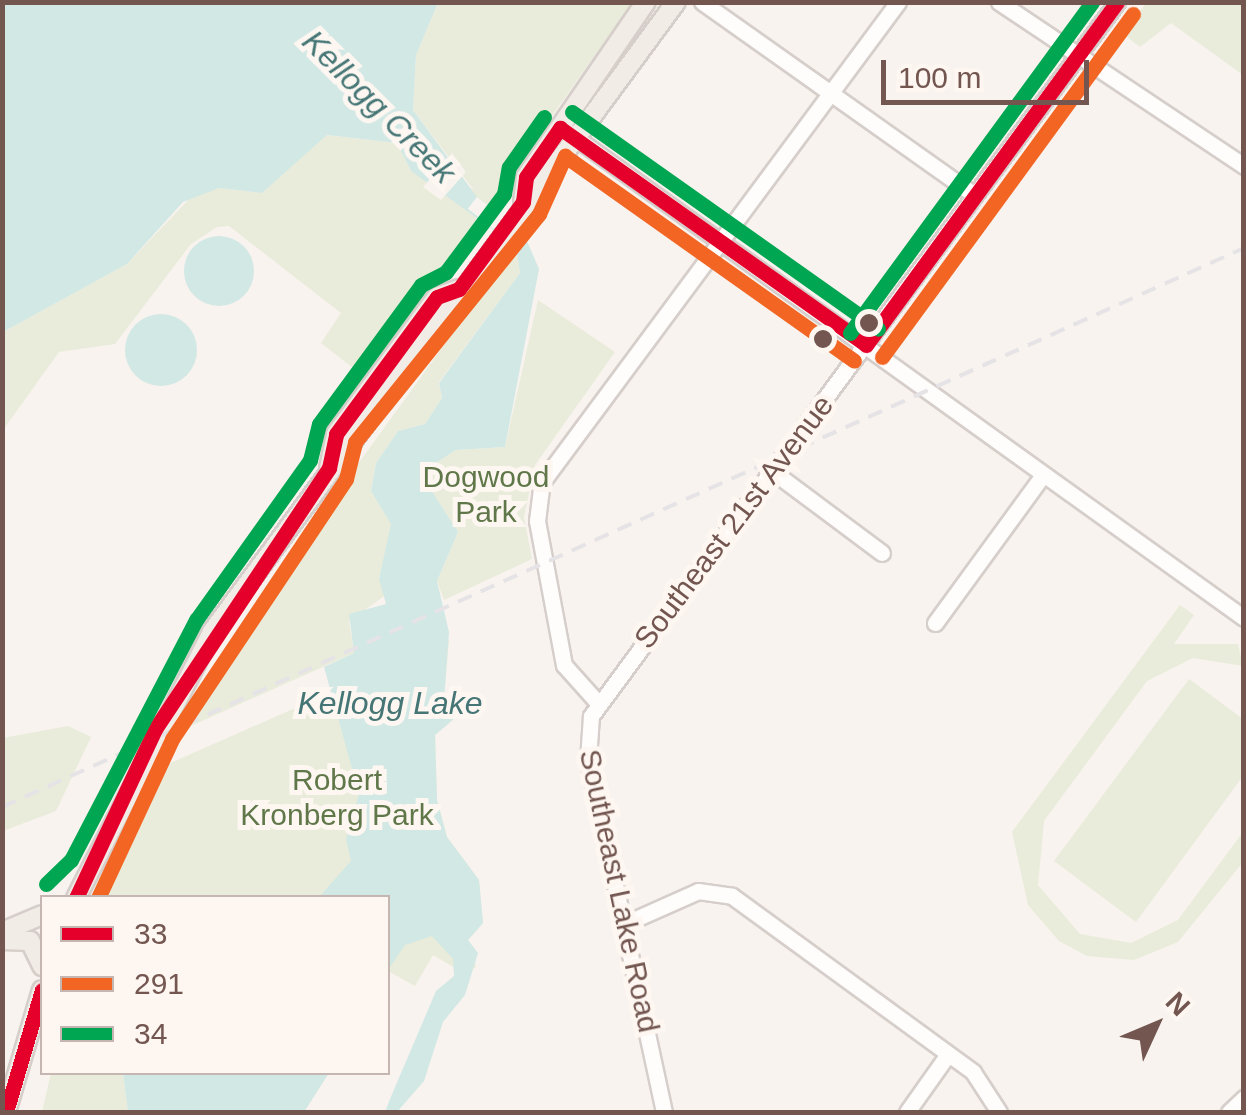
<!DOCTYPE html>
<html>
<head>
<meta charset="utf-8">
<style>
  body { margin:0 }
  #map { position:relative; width:1246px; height:1115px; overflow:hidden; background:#f8f3ee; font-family:Arial,sans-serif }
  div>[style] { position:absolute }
  .green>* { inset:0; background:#e9ecda }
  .water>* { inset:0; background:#d2e8e5 }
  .round { border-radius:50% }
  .pier>* { inset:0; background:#f8f3ee; transform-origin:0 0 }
  .roads { filter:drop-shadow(2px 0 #d6ceca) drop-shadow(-2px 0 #d6ceca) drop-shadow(0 2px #d6ceca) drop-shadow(0 -2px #d6ceca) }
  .minor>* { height:15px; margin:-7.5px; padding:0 7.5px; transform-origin:7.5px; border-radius:7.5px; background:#fefdfc }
  .major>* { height:18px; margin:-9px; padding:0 9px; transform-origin:9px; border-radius:9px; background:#f2ece7 }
  .rail>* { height:4px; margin-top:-2px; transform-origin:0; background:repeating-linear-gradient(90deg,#e5e3e6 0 15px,transparent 0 25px) }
  .bus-1>* { height:15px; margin:-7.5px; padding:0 7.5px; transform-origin:7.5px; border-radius:7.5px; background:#e4002b }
  .bus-2>* { height:15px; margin:-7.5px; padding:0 7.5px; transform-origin:7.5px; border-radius:7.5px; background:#f26522 }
  .bus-3>* { height:15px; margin:-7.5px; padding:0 7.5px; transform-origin:7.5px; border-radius:7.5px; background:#00a651 }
  .dots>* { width:28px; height:28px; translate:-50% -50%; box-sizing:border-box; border:5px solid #fdf6f1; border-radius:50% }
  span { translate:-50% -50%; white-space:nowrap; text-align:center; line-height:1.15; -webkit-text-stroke:10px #fdf6f1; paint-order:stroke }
  .park-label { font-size:30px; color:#607849 }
  .street-label { font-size:30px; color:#735650 }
  .water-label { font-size:32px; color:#457675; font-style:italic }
  .frame { position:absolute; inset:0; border:5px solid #735650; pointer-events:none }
  .legend { position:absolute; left:40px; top:895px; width:350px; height:180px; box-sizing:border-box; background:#fdf6f1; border:2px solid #c6b6b1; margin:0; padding:12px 18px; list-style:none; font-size:30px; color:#735650 }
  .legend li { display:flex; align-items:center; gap:20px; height:50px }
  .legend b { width:50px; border:2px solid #c6b6b1 }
  .north { position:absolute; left:1106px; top:975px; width:100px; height:100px; -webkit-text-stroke:8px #fdf6f1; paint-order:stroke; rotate:46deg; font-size:28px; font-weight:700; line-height:40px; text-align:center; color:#735650 }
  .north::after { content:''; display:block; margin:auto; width:35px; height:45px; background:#735650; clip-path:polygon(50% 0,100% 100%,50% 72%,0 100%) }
  .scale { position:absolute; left:881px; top:60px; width:208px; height:45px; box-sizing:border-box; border:5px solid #735650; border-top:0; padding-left:12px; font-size:30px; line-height:35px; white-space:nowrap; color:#735650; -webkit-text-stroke:8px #fdf6f1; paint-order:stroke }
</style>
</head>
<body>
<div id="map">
  <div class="green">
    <i style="clip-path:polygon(1147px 2px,1243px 3px,1243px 75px,1171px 23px,1140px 47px,1123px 34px)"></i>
    <i style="clip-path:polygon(438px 3px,632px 3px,366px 378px,321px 343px,341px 313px,229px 226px,217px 227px,191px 244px,115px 344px,59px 352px,3px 430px,3px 332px,127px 264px,191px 197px,219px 188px,262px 193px,326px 135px,397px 143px,411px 171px,473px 189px,413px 110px,416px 55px)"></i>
    <i style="clip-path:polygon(516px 246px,520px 273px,439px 382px,442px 398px,425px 424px,398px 431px,376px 463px,371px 491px,392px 524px,379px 579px,386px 595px,349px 621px,354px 653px,173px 734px,226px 646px)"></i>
    <i style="clip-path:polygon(538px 300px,615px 352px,535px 465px,524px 517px,532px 559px,444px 600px,437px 581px,458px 532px,426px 482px,431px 466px,456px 450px,505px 447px)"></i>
    <i style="clip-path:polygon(1180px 605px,1194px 615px,1174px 644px,1238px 644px,1243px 666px,1193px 658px,1147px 681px,1044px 821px,1038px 885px,1080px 934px,1131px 943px,1178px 920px,1243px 832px,1243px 862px,1178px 942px,1134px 960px,1087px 956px,1059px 941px,1028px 905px,1012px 832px)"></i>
    <i style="clip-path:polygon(449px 640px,444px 699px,455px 718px,435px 735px,437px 800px,447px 837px,479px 880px,483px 923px,468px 940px,476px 967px,465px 974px,433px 955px,415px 986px,388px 971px,388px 898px,106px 898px,157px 769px)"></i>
    <i style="clip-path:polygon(1189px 679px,1243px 719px,1243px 776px,1136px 922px,1054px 861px)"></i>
    <i style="clip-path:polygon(68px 726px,91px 737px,56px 811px,3px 831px,3px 738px)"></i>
    <i style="clip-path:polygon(51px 1073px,123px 1073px,128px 1112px,42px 1112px)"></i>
  </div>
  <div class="water">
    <i style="clip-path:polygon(3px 3px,438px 3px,416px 55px,413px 110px,477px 197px,524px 234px,539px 269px,505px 447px,456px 450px,431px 466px,426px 482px,458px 532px,437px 581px,449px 632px,444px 699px,455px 718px,435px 735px,437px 800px,447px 837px,479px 880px,483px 923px,468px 940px,478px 953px,465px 995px,443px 1022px,424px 1081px,397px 1112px,385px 1112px,390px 1099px,436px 991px,454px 976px,453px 959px,432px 936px,405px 945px,388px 970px,388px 898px,319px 897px,351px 861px,346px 839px,359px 794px,324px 667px,354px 653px,349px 614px,386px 604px,379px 579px,391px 524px,371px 491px,376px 463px,398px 431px,425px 424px,442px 398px,439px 383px,520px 273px,516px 246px,411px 171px,397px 143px,327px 135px,262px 193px,219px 188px,183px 202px,127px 264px,3px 332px)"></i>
    <i class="round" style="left:184px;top:236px;width:70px;height:70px"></i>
    <i class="round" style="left:125px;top:314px;width:72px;height:72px"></i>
    <i style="clip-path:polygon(123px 1073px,123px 1072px,329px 1073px,304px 1112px,128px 1112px)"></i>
  </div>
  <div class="pier">
    <i style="clip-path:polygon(452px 153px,466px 172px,441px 200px,423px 187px)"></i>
    <i style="left:477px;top:197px;width:60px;height:15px;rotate:38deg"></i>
  </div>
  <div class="roads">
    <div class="minor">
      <i style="left:702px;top:2px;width:334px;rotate:35.3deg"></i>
      <i style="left:999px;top:2px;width:295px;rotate:33.8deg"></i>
      <i style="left:569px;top:133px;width:831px;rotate:35.7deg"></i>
      <i style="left:772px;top:471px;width:137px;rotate:36.7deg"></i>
      <i style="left:935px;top:623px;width:183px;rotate:-53.9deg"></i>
      <i style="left:598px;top:703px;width:51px;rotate:-131.8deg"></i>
      <i style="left:564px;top:665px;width:147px;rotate:-100.6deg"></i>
      <i style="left:537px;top:521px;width:39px;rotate:-83deg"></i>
      <i style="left:542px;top:482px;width:598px;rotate:-53.44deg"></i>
      <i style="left:624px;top:924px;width:81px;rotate:-24deg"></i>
      <i style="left:698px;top:891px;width:34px;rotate:8deg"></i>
      <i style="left:732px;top:896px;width:298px;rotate:36.1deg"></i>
      <i style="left:973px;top:1072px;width:48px;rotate:57deg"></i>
      <i style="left:664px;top:1112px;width:360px;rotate:-102.2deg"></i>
      <i style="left:588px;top:760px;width:44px;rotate:-86.1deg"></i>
      <i style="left:591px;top:716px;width:887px;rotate:-53.62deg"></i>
      <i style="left:907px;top:1112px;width:71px;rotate:-54.7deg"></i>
      <i style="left:1229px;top:1112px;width:21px;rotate:-43deg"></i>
    </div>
    <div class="major">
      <i style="left:523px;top:202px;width:25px;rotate:-83deg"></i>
      <i style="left:526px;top:177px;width:212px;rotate:-55.6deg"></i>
      <i style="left:329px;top:468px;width:35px;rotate:-78deg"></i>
      <i style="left:336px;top:434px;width:170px;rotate:-53.6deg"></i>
      <i style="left:437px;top:297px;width:23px;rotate:-20deg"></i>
      <i style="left:76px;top:898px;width:299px;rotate:-62.9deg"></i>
      <i style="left:212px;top:632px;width:782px;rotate:-53.63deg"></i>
      <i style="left:2px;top:932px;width:43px;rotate:-23deg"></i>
      <i style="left:2px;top:940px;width:28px;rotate:2deg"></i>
      <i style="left:30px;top:941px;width:28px;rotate:64deg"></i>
      <i style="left:6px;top:1112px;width:127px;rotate:-73.6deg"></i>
    </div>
  </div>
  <div class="rail">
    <i style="left:2px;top:807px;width:1362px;rotate:-24.23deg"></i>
  </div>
  <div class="bus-1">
    <i style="left:866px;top:345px;width:425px;rotate:-53.8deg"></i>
    <i style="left:76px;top:898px;width:187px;rotate:-64.9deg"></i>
    <i style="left:155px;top:729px;width:314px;rotate:-56.3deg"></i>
    <i style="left:329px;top:468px;width:35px;rotate:-78deg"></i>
    <i style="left:336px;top:434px;width:170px;rotate:-53.6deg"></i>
    <i style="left:437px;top:297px;width:23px;rotate:-20deg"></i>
    <i style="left:459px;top:289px;width:108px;rotate:-53.7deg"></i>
    <i style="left:523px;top:202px;width:25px;rotate:-83deg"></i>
    <i style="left:526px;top:177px;width:60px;rotate:-55.2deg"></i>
    <i style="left:560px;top:128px;width:375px;rotate:35.3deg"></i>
    <i style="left:6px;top:1112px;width:127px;rotate:-73.6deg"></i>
  </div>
  <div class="bus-2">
    <i style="left:882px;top:357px;width:425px;rotate:-53.8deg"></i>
    <i style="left:98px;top:898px;width:175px;rotate:-65deg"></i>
    <i style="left:172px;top:739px;width:313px;rotate:-56.2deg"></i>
    <i style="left:346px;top:479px;width:38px;rotate:-76deg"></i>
    <i style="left:355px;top:442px;width:293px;rotate:-51.1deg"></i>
    <i style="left:539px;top:214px;width:64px;rotate:-65.9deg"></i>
    <i style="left:565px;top:156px;width:354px;rotate:35.3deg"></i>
  </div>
  <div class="bus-3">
    <i style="left:572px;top:112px;width:375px;rotate:35.3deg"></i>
    <i style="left:850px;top:333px;width:410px;rotate:-53.8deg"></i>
    <i style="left:46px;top:884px;width:35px;rotate:-44deg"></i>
    <i style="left:71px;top:860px;width:271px;rotate:-62.5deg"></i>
    <i style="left:196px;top:620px;width:196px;rotate:-54.5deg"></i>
    <i style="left:310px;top:460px;width:37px;rotate:-76deg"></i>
    <i style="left:319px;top:424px;width:172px;rotate:-53.7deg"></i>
    <i style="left:421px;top:285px;width:28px;rotate:-27deg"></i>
    <i style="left:446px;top:272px;width:97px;rotate:-53.4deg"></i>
    <i style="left:504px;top:194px;width:27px;rotate:-80deg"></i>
    <i style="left:509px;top:167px;width:61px;rotate:-55deg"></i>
  </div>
  <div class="dots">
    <i style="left:869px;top:323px;background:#735650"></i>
    <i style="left:823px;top:339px;background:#735650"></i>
  </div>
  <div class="park-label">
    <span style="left:486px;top:494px">Dogwood<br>Park</span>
    <span style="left:337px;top:797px">Robert<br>Kronberg Park</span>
  </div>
  <div class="street-label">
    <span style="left:734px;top:522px;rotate:-53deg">Southeast 21st Avenue</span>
    <span style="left:619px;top:891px;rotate:78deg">Southeast Lake Road</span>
  </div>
  <div class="water-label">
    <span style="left:379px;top:107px;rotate:45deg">Kellogg Creek</span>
    <span style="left:390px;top:703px">Kellogg Lake</span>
  </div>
  <div class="frame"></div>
  <ul class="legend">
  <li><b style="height:12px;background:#e4002b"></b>33</li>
  <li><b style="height:12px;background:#f26522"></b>291</li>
  <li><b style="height:12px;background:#00a651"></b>34</li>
  </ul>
  <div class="north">N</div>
  <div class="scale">100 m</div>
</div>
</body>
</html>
